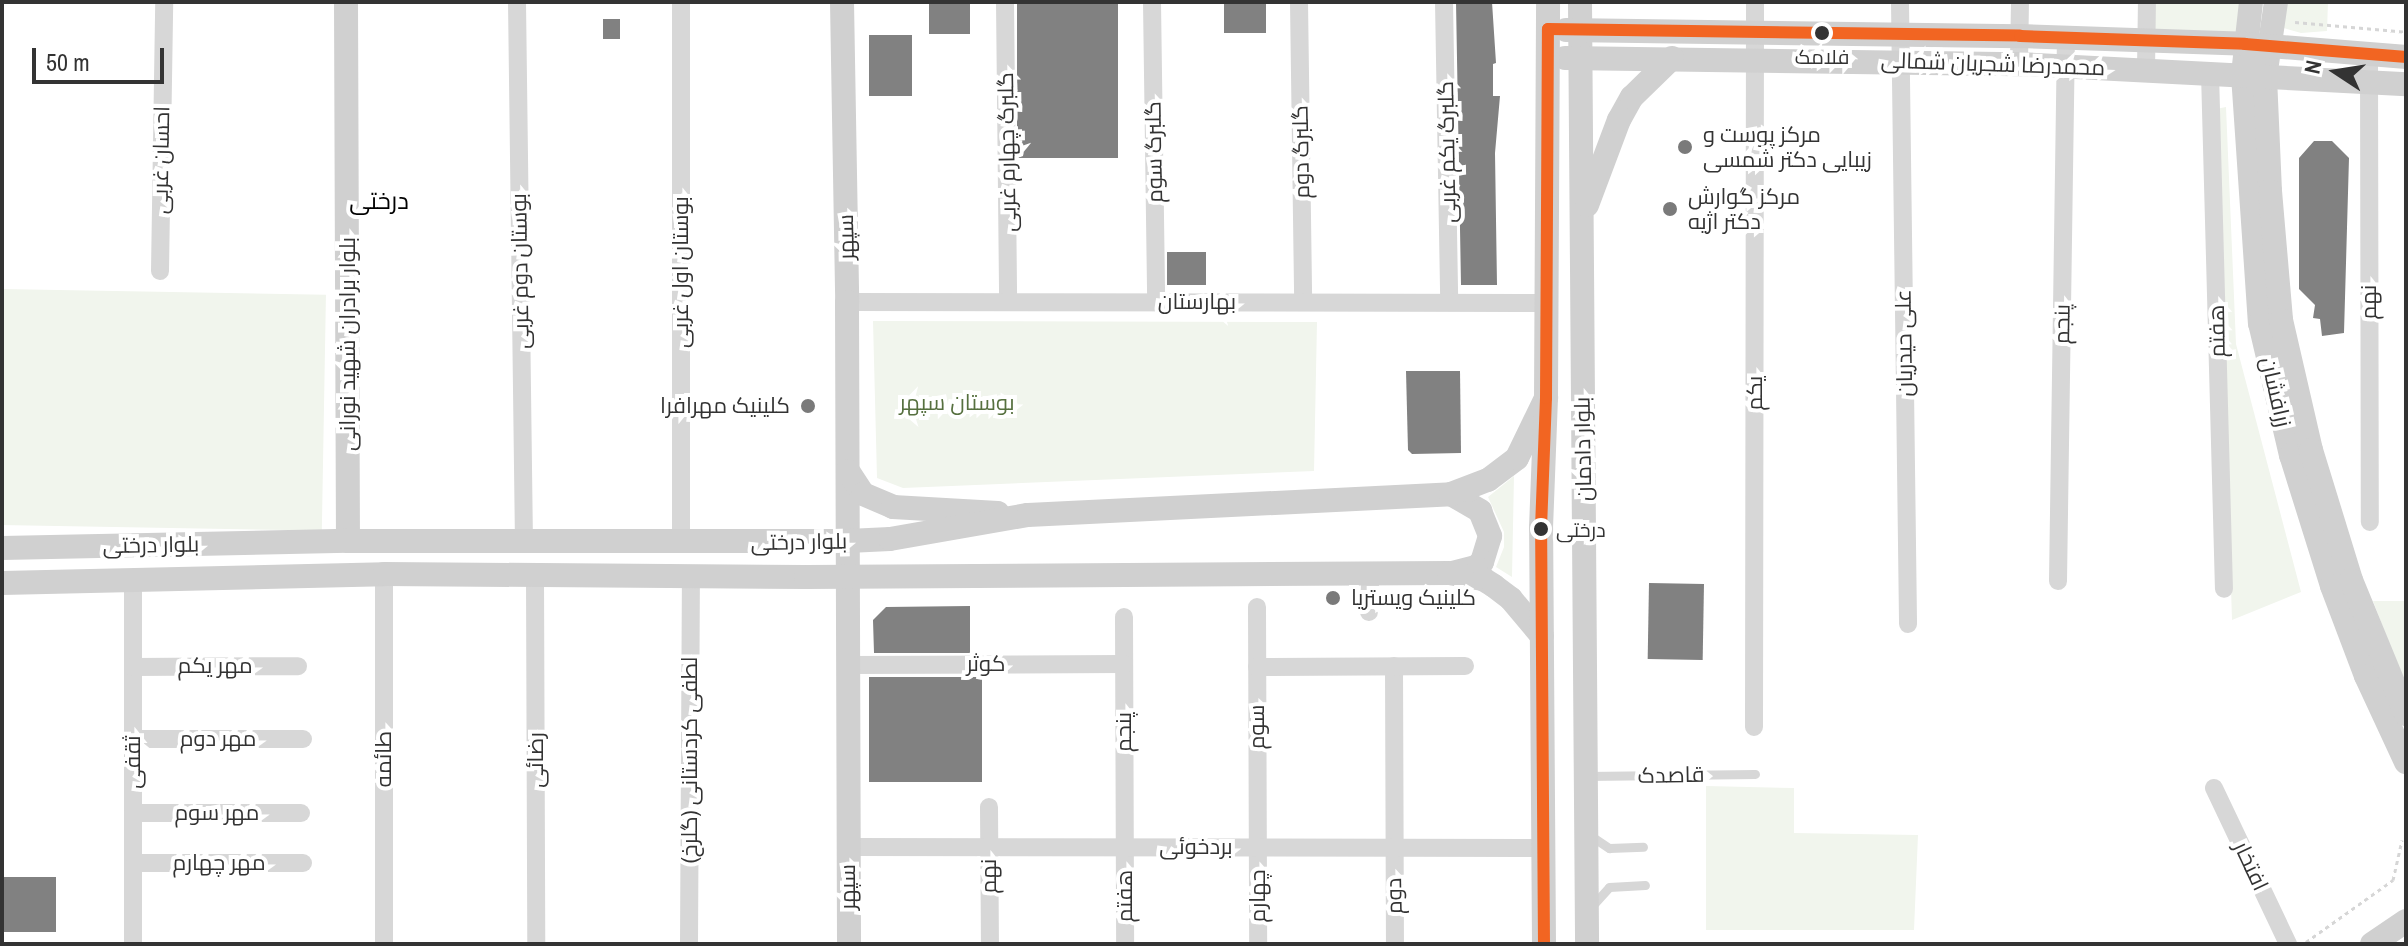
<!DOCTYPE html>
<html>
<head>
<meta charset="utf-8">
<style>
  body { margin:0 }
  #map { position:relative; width:2408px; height:946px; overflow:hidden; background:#fff; font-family:"Archivo Narrow",Cairo,sans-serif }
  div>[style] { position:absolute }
  .green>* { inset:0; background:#f1f5ed; transform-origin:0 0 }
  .building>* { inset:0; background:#818181; transform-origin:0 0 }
  .path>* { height:3px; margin-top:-1.5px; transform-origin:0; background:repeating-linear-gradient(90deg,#d6d6d6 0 4px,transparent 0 8px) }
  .lane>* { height:9px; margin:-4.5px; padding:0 4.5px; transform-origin:4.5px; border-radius:4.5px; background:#d7d7d7 }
  .street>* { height:18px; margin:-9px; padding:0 9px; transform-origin:9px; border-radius:9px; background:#d7d7d7 }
  .secondary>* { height:24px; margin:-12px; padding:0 12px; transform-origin:12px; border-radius:12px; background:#d0d0d0 }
  .bus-1>* { height:12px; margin:-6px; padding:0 6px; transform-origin:6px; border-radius:6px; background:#f26522 }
  .dots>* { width:22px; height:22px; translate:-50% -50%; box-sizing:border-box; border:4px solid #fff; border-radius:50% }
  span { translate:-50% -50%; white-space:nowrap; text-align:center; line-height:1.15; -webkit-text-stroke:8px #fff; paint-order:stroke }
  .bus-label { font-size:20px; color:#333 }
  .left { translate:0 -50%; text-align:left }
  .street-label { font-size:22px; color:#333 }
  .poi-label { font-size:22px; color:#333 }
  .right { translate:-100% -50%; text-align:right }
  .park-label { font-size:22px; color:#56703f }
  .neighbourhood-label { font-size:24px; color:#000 }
  .frame { position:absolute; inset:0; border:4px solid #333; pointer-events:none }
  .north { position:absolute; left:2296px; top:32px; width:80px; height:80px; -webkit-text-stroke:6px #fff; paint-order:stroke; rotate:282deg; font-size:22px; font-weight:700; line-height:32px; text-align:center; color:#333 }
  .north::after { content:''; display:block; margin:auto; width:28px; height:36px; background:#333; clip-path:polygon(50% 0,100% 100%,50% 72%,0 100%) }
  .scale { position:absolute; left:32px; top:48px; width:132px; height:36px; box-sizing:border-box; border:4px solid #333; border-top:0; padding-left:10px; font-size:24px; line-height:28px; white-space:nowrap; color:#333; -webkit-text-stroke:6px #fff; paint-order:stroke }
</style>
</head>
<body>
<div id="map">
  <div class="green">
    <i style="left:2147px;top:2px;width:93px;height:39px"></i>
    <i style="clip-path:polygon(2282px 2px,2328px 2px,2327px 31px,2301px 33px,2280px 27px)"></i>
    <i style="clip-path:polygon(2226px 107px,2236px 344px,2301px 592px,2232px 620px,2216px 109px)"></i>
    <i style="left:2px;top:289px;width:324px;height:236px;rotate:1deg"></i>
    <i style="clip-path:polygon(873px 321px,1317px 322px,1314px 471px,903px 488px,877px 478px)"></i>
    <i style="clip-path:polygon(1514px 476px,1512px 577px,1496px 567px,1504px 547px,1504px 532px,1488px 497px)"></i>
    <i style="clip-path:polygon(2373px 601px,2406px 601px,2406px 687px)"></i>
    <i style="clip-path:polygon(1706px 786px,1794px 788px,1794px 833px,1918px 835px,1914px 930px,1706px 930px)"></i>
  </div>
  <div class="building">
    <i style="left:929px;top:2px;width:41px;height:32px"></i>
    <i style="left:1017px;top:2px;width:101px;height:156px"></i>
    <i style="left:1224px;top:2px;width:42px;height:31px"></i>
    <i style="clip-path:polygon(1456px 2px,1492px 2px,1496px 63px,1493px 64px,1493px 96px,1500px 96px,1495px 153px,1497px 285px,1461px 285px)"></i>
    <i style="left:603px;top:19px;width:17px;height:20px"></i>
    <i style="left:869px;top:35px;width:43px;height:61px"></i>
    <i style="clip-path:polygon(2314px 141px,2332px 141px,2349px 158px,2344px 333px,2322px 336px,2320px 319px,2313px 318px,2315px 305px,2299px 289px,2299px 158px)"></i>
    <i style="left:1206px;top:252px;width:33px;height:39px;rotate:90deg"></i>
    <i style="clip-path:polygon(1406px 371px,1460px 371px,1461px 453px,1412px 454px,1408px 450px)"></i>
    <i style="left:1649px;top:583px;width:55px;height:76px;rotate:1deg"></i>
    <i style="clip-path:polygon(970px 606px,970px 653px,874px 653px,873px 620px,886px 607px)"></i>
    <i style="left:869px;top:677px;width:113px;height:105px"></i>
    <i style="left:56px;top:877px;width:55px;height:54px;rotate:90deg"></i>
  </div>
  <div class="path">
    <i style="left:2295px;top:22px;width:111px;rotate:5.1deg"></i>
    <i style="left:2306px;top:942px;width:107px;rotate:-35.5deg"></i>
    <i style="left:2393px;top:880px;width:41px;rotate:-77.3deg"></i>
  </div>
  <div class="lane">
    <i style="left:1586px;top:776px;width:169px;rotate:-0.7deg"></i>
    <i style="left:1591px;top:836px;width:22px;rotate:34deg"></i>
    <i style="left:1609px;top:848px;width:34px;rotate:-2deg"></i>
    <i style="left:1592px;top:906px;width:25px;rotate:-48deg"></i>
    <i style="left:1609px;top:887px;width:36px;rotate:-3deg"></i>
  </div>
  <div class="street">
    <i style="left:517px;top:2px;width:539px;rotate:89.26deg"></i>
    <i style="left:1005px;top:2px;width:300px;rotate:89.4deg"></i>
    <i style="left:1152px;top:2px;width:300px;rotate:89.2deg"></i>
    <i style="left:1299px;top:2px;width:300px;rotate:89.2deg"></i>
    <i style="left:1444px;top:2px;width:300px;rotate:89deg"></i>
    <i style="left:1900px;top:2px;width:622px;rotate:89.26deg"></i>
    <i style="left:2369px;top:54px;width:468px;rotate:89.9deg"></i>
    <i style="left:2019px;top:64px;width:62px;rotate:-89.1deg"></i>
    <i style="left:2146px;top:70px;width:68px;rotate:-89.2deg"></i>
    <i style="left:2210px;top:73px;width:516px;rotate:88.45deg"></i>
    <i style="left:160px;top:271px;width:269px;rotate:-89.1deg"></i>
    <i style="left:847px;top:302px;width:700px;rotate:0.08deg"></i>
    <i style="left:681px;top:542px;width:540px;rotate:-90deg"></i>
    <i style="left:535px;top:577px;width:367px;rotate:89.8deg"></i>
    <i style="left:133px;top:579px;width:365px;rotate:90deg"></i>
    <i style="left:2058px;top:581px;width:544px;rotate:-89.16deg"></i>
    <i style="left:1257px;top:607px;width:337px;rotate:89.8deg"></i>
    <i style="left:1369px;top:612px;width:36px;rotate:-88deg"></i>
    <i style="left:1124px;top:617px;width:327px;rotate:89.8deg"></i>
    <i style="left:848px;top:665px;width:276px;rotate:-0.2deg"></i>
    <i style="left:1394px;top:666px;width:278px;rotate:89.8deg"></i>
    <i style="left:133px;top:667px;width:165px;rotate:-0.3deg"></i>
    <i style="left:1257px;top:667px;width:208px;rotate:-0.3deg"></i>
    <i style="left:1754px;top:727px;width:725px;rotate:-89.92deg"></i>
    <i style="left:133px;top:739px;width:170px"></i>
    <i style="left:2214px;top:788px;width:173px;rotate:64.6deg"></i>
    <i style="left:989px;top:807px;width:137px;rotate:89.6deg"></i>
    <i style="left:133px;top:813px;width:168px"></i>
    <i style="left:848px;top:847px;width:695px;rotate:0.08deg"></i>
    <i style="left:135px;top:863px;width:168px"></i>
    <i style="left:384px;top:944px;width:370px;rotate:-90deg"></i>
    <i style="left:689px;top:944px;width:368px;rotate:-89.7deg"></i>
  </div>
  <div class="secondary">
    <i style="left:346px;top:2px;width:539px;rotate:89.79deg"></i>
    <i style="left:842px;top:2px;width:300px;rotate:89deg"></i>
    <i style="left:847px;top:302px;width:642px;rotate:89.82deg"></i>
    <i style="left:1580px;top:2px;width:942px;rotate:89.57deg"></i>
    <i style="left:2251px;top:2px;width:73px;rotate:96.3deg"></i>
    <i style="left:2243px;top:75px;width:249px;rotate:86.1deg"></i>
    <i style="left:2260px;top:323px;width:136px;rotate:76.8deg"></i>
    <i style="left:2291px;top:455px;width:137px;rotate:72.6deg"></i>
    <i style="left:2332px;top:586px;width:96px;rotate:69.3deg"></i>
    <i style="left:2366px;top:676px;width:95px;rotate:65.1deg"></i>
    <i style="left:2276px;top:2px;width:76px;rotate:98.3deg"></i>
    <i style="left:2265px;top:77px;width:114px;rotate:87.5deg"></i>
    <i style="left:2270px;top:191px;width:129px;rotate:85.1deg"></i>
    <i style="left:2281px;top:320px;width:133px;rotate:77deg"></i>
    <i style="left:2311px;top:450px;width:136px;rotate:72.9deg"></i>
    <i style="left:2351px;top:580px;width:145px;rotate:67.7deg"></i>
    <i style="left:1566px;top:30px;width:454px;rotate:0.8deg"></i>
    <i style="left:2020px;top:36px;width:225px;rotate:2deg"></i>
    <i style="left:2245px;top:44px;width:162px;rotate:4.6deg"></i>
    <i style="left:1565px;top:58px;width:454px;rotate:0.8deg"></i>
    <i style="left:2019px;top:64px;width:388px;rotate:3deg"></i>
    <i style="left:1587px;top:205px;width:91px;rotate:-69.4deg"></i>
    <i style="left:1619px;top:120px;width:26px;rotate:-61deg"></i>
    <i style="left:1632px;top:97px;width:56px;rotate:-44.3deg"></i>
    <i style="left:848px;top:471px;width:27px;rotate:57deg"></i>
    <i style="left:863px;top:494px;width:33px;rotate:23deg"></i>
    <i style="left:893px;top:507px;width:105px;rotate:3.3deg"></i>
    <i style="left:1451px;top:494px;width:34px;rotate:30deg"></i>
    <i style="left:1480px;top:511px;width:27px;rotate:68deg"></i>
    <i style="left:1490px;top:536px;width:27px;rotate:107deg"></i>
    <i style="left:1482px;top:562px;width:8px;rotate:140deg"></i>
    <i style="left:1476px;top:567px;width:25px;rotate:166deg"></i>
    <i style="left:2px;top:548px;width:346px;rotate:-1.2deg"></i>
    <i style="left:348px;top:541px;width:500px"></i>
    <i style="left:848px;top:541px;width:42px;rotate:-2.7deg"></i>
    <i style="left:890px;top:539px;width:140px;rotate:-9.9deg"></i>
    <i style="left:1028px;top:515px;width:424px;rotate:-2.8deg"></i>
    <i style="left:1451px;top:494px;width:40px;rotate:-21deg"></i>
    <i style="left:1488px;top:480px;width:36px;rotate:-37deg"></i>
    <i style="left:1517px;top:458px;width:67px;rotate:-64.2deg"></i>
    <i style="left:2px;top:583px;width:382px;rotate:-1.3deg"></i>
    <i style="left:384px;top:574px;width:422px;rotate:0.4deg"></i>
    <i style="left:806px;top:577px;width:643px;rotate:-0.36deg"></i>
    <i style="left:1449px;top:573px;width:35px;rotate:10deg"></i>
    <i style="left:1483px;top:579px;width:13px;rotate:32deg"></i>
    <i style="left:1494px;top:586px;width:21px;rotate:37deg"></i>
    <i style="left:1511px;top:599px;width:48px;rotate:50deg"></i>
    <i style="left:1544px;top:944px;width:416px;rotate:-90.4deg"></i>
    <i style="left:1541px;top:528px;width:130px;rotate:-87.8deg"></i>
    <i style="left:1546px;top:398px;width:396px;rotate:-89.7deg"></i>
    <i style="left:2372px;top:944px;width:41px;rotate:-34.1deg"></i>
  </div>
  <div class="bus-1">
    <i style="left:1544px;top:944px;width:416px;rotate:-90.4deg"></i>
    <i style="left:1541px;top:528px;width:130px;rotate:-87.8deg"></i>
    <i style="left:1546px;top:398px;width:369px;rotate:-89.7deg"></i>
    <i style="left:1548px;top:29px;width:472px;rotate:0.8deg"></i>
    <i style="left:2020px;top:36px;width:225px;rotate:2deg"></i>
    <i style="left:2245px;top:44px;width:162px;rotate:4.6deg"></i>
  </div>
  <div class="dots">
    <i style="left:1822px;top:33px;background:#333"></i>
    <i style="left:1685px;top:147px;background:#7a7a7a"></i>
    <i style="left:1670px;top:209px;background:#7a7a7a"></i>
    <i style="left:808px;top:406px;background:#7a7a7a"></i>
    <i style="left:1541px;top:529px;background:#333"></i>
    <i style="left:1333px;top:598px;background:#7a7a7a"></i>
  </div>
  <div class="bus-label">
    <span style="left:1822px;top:56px">فلامک</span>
    <span class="left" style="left:1556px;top:529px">درختی</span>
  </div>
  <div class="street-label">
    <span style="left:1993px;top:64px;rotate:2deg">محمدرضا شجریان شمالی</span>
    <span style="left:1007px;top:152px;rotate:-91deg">گلبرگ چهارم غربی</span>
    <span style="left:1154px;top:152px;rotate:-91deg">گلبرگ سوم</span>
    <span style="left:1301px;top:152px;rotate:-91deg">گلبرگ دوم</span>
    <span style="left:1447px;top:152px;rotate:-91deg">گلبرگ یکم غربی</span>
    <span style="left:161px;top:160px;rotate:-89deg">احسان غربی</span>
    <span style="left:846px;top:237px;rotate:-91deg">سپهر</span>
    <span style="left:520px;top:271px;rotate:-91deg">بوستان دوم غربی</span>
    <span style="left:681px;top:272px;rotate:-90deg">بوستان اول غربی</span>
    <span style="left:1197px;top:302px">بهارستان</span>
    <span style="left:2369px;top:302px;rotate:-90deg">نهم</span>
    <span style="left:2062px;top:324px;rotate:-89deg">پنجم</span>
    <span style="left:2217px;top:331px;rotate:-91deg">هفتم</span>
    <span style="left:1904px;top:343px;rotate:-91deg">علی حیدریان</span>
    <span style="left:348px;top:344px;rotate:-90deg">بلوار برادران شهید نورانی</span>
    <span style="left:2276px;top:392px;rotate:77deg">زرافشان</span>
    <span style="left:1755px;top:393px;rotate:-90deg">یکم</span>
    <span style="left:1583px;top:449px;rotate:-91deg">بلوار دادمان</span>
    <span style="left:799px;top:542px;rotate:-1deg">بلوار درختی</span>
    <span style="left:151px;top:545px;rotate:-1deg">بلوار درختی</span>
    <span style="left:986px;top:664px">کوثر</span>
    <span style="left:215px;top:666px">مهر یکم</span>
    <span style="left:1257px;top:727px;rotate:-90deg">سوم</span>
    <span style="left:1124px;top:732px;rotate:-90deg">پنجم</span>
    <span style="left:218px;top:739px">مهر دوم</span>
    <span style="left:384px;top:759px;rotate:-90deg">طائمه</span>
    <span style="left:536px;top:760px;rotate:-90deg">رضائی</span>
    <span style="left:690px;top:760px;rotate:-90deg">لطفی کردستانی (گلرخ)</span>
    <span style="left:133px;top:762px;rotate:-90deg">ثقفی</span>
    <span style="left:1671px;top:775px;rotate:-1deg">قاصدک</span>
    <span style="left:217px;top:813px">مهر سوم</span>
    <span style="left:1196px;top:847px">بردخوئی</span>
    <span style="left:219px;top:863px">مهر چهارم</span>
    <span style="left:2251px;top:866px;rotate:65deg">افتخار</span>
    <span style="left:989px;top:876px;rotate:-90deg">نهم</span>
    <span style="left:848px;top:887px;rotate:-90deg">سپهر</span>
    <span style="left:1125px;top:896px;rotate:-90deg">هفتم</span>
    <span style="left:1258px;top:896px;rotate:-90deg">چهارم</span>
    <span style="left:1394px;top:896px;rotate:-91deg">دوم</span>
  </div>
  <div class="poi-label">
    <span class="left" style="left:1703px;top:147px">مرکز پوست و<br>زیبایی دکتر شمسی</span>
    <span class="left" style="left:1688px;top:209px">مرکز گوارش<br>دکتر اژیه</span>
    <span class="right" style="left:790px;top:406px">کلینیک مهرافرا</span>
    <span class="left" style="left:1351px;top:598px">کلینیک ویستریا</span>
  </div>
  <div class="park-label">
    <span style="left:957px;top:403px">بوستان سپهر</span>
  </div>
  <div class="neighbourhood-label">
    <span style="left:379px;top:201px">درختی</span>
  </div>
  <div class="frame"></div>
  <div class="north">N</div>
  <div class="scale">50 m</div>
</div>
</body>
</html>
